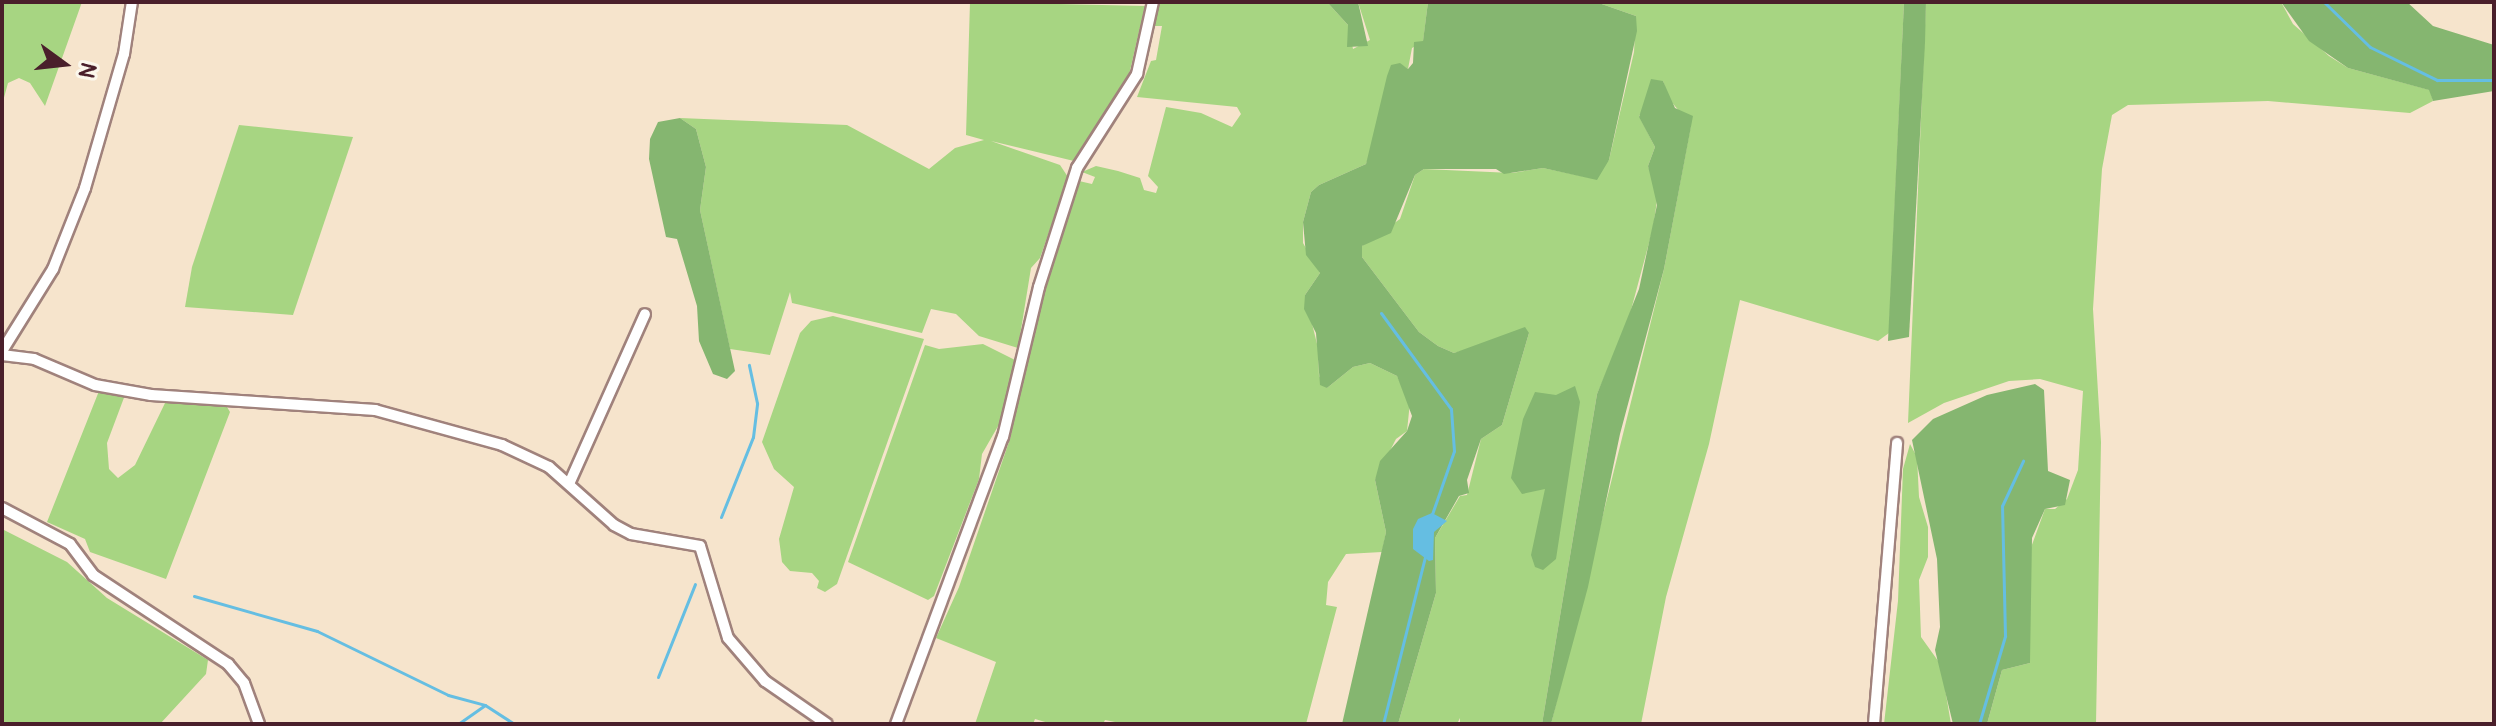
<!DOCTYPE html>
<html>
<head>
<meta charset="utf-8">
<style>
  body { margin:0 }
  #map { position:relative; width:2496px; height:726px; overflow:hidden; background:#f6e4cc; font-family:Pangolin,sans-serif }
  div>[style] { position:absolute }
  .green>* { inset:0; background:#a7d582 }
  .forest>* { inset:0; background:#85b670 }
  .water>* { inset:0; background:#65bee2 }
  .stream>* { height:3px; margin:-1.5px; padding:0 1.5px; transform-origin:1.5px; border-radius:1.5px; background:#65bee2 }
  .roads { filter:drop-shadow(2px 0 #a0827c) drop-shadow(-2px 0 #a0827c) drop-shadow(0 2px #a0827c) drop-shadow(0 -2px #a0827c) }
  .minor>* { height:10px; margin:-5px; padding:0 5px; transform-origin:5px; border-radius:5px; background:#fff }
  span { translate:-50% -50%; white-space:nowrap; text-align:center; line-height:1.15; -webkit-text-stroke:6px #fbf7ec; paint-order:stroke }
  .frame { position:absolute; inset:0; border:4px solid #4a1f2b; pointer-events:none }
  .north { position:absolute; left:24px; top:24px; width:80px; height:80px; -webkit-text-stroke:6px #fbf7ec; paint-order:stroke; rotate:105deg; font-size:22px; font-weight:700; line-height:32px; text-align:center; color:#4a1f2b }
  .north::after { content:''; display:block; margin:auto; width:28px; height:36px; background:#4a1f2b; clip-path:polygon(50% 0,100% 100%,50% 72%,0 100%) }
</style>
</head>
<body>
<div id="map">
  <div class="green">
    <i style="clip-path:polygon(2px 2px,82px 2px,45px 106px,30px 83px,19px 78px,8px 83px,2px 105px)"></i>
    <i style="clip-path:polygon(970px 2px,1145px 6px,1129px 75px,1074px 161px,991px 141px,1060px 165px,1068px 177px,1040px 258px,1031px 268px,1018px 348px,979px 336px,956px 314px,931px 309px,922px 333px,792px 303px,790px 292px,770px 355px,730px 349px,700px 210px,706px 167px,696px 129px,680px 118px,847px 125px,929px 169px,955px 148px,984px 140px,966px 135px)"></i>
    <i style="clip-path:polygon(1157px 2px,1327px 2px,1348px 25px,1353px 49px,1370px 40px,1358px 2px,1428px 2px,1423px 42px,1412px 48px,1408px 69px,1403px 66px,1366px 164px,1319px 185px,1311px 192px,1303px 222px,1303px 243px,1320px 273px,1305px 295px,1318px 348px,1319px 376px,1327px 388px,1353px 367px,1370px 363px,1397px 376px,1410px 402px,1407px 431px,1396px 439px,1375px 480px,1386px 532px,1382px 552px,1346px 554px,1328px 582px,1326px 605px,1337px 607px,1306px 724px,1125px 724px,1105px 720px,1103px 724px,1052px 724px,1035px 719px,1033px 724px,975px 724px,996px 662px,936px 638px,959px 587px,1010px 439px,1038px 304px,1079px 181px,1092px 184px,1095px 177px,1082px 172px,1096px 166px,1118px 171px,1140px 178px,1144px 190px,1156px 193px,1158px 187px,1148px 176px,1166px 107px,1201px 113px,1232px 127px,1241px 114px,1237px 107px,1137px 97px,1151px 61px,1156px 60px,1162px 26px,1154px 26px)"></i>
    <i style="clip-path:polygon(1596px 2px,1904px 2px,1889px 333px,1878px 341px,1740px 300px,1709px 444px,1666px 597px,1641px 724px,1551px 724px,1664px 269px,1691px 125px,1669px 99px,1663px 81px,1639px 116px,1655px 147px,1648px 166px,1658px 194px,1653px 228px,1627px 325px,1597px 394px,1542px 724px,1460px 724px,1460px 718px,1457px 724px,1398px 724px,1436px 593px,1435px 538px,1460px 496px,1467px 495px,1481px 439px,1502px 425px,1529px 333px,1454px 353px,1438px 346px,1419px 332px,1362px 257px,1362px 246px,1400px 219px,1415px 175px,1424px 169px,1512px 173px,1543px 168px,1591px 178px,1609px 160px,1634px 52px,1636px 16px)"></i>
    <i style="clip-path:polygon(1926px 2px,2281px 2px,2293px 24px,2329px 56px,2348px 68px,2430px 90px,2433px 101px,2410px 113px,2268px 101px,2128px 105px,2112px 115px,2102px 169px,2093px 309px,2101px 442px,2096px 724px,1987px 724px,2002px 670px,2030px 663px,2029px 553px,2045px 509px,2055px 509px,2067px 499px,2078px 470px,2083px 391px,2040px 379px,2009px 381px,1944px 403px,1908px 423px)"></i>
    <i style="clip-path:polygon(239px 125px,353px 137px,293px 315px,185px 307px,192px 267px)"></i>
    <i style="clip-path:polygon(833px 316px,924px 339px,837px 584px,825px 592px,817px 588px,819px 581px,812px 573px,790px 571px,782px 562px,779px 539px,794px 487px,774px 469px,762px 442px,800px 333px,811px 321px)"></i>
    <i style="clip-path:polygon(983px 344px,1015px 360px,1001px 421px,982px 454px,979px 479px,934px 596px,928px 600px,848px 562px,925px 345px,939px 349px)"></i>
    <i style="clip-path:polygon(99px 391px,125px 395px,107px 443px,109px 469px,118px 478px,135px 465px,166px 401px,227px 407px,230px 412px,166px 579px,90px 552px,85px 539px,47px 522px)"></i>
    <i style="clip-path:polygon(1910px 444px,1917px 457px,1919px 497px,1928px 527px,1928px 557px,1919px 580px,1921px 637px,1941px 665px,1951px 724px,1884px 724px,1898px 601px,1903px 469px)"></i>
    <i style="clip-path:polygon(2px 529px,67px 562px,107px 598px,208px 660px,206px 674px,160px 724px,2px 724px)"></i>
  </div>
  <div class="forest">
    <i style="clip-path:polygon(1327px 2px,1358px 2px,1368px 46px,1347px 47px,1348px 25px)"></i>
    <i style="clip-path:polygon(1428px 2px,1596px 2px,1636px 16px,1637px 31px,1609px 160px,1597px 180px,1543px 168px,1504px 174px,1496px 169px,1424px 169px,1415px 175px,1391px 233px,1362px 246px,1362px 257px,1419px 332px,1438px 346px,1454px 353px,1525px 327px,1529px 333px,1502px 425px,1481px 439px,1467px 480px,1469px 493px,1459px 496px,1435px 538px,1436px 593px,1398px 724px,1342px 724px,1386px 532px,1375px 480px,1380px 461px,1407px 431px,1412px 416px,1397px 376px,1370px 363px,1353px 367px,1327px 388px,1320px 385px,1316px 333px,1304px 309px,1305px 295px,1320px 273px,1306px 255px,1303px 222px,1311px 192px,1319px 185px,1366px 164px,1387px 76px,1391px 65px,1400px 63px,1408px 69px,1413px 63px,1414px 42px,1423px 41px)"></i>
    <i style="clip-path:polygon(1904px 2px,1926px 2px,1925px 43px,1909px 337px,1888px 341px)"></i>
    <i style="clip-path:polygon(2281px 2px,2407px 2px,2433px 26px,2494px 45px,2494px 91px,2433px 101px,2429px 90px,2348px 68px,2309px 41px)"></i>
    <i style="clip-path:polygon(1651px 79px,1663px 81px,1675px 108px,1693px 116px,1664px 269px,1620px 434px,1588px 587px,1551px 724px,1542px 724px,1597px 394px,1639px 289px,1657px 205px,1648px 166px,1655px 147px,1639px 117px)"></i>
    <i style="clip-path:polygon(680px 118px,696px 129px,706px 167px,700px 210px,735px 371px,727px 379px,713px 374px,699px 341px,697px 306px,677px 239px,666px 237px,649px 159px,650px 139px,658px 122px)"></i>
    <i style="clip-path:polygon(2035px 384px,2044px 390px,2048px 471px,2070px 480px,2065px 505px,2045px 509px,2032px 538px,2030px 663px,2002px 670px,1987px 724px,1953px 724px,1935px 650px,1940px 627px,1937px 559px,1912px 440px,1933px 419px,1987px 395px)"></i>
    <i style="clip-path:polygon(1575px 386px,1580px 402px,1556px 559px,1543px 570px,1535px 567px,1531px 555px,1545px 489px,1522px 494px,1511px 478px,1523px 419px,1535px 392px,1556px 395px)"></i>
  </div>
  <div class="water">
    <i style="clip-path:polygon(1432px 513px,1447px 521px,1434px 532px,1433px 560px,1429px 561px,1413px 549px,1413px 529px,1418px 519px)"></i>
  </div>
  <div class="stream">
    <i style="left:2324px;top:2px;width:64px;rotate:44.4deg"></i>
    <i style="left:2370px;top:47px;width:75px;rotate:26.2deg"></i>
    <i style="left:2437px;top:80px;width:57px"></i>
    <i style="left:1381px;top:313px;width:119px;rotate:53.9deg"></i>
    <i style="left:1451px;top:409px;width:42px;rotate:85.9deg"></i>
    <i style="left:1454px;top:451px;width:67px;rotate:109.2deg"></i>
    <i style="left:721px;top:517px;width:86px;rotate:-68.2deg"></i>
    <i style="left:753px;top:437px;width:34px;rotate:-83deg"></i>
    <i style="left:757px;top:403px;width:39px;rotate:-102deg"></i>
    <i style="left:194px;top:596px;width:128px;rotate:15.9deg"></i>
    <i style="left:317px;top:631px;width:146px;rotate:26deg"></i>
    <i style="left:448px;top:695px;width:38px;rotate:15deg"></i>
    <i style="left:658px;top:677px;width:100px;rotate:-68.3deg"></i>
    <i style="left:458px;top:724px;width:33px;rotate:-35deg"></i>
    <i style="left:485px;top:705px;width:35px;rotate:33deg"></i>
    <i style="left:1383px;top:724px;width:172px;rotate:-75.9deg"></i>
    <i style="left:1979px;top:724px;width:92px;rotate:-73.5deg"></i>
    <i style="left:2005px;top:636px;width:130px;rotate:-91.3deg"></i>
    <i style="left:2002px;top:506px;width:50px;rotate:-65deg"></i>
  </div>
  <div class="roads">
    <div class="minor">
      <i style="left:2px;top:351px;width:97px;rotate:-58.1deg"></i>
      <i style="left:53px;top:269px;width:87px;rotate:-68.4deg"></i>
      <i style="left:85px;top:188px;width:140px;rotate:-73.8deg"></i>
      <i style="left:124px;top:54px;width:53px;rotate:-81.3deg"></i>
      <i style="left:2px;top:355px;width:32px;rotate:7deg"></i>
      <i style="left:34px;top:359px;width:66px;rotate:23.1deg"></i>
      <i style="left:95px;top:385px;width:57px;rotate:10.1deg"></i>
      <i style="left:151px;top:395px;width:225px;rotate:3.8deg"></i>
      <i style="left:375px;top:410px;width:132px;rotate:15.4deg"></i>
      <i style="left:502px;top:445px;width:52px;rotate:25.1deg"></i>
      <i style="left:549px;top:467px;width:87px;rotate:41.7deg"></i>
      <i style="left:614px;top:525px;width:19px;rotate:28deg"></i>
      <i style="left:631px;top:534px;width:70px;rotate:9.9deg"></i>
      <i style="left:700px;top:546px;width:96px;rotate:73.1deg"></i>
      <i style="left:728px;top:638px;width:57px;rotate:49.3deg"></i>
      <i style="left:765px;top:681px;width:75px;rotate:34.7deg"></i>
      <i style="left:569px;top:484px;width:186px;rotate:-65.9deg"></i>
      <i style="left:2px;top:508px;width:77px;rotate:27.9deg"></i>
      <i style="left:70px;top:544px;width:39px;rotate:53deg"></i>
      <i style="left:93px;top:575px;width:162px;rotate:33.4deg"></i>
      <i style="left:228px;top:664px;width:25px;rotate:50deg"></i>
      <i style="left:244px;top:683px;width:44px;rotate:69.9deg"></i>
      <i style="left:896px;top:724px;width:306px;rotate:-69.6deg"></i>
      <i style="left:1003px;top:437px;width:154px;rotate:-76.5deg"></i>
      <i style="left:1039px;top:287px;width:125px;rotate:-72.3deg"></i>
      <i style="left:1077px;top:168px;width:112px;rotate:-57.4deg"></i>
      <i style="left:1137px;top:74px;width:74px;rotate:-77.5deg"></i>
      <i style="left:1874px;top:724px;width:282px;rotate:-85.3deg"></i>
    </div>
  </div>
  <div class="frame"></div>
  <div class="north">N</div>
</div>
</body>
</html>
